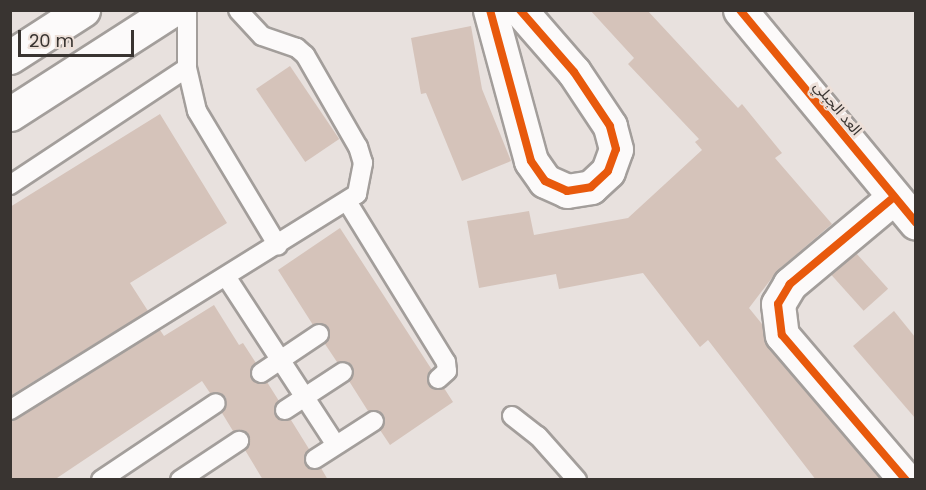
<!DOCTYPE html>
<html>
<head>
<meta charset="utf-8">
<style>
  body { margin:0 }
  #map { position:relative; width:926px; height:490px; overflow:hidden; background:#e8e1de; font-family:Poppins,"Noto Sans Arabic",sans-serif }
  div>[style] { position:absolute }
  .building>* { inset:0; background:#d5c3ba; transform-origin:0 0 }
  .roads { filter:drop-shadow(2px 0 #a39e9b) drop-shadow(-2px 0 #a39e9b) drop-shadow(0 2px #a39e9b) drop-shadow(0 -2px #a39e9b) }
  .lane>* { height:18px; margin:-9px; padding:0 9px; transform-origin:9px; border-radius:9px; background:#fcfafa }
  .street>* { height:33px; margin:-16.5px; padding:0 16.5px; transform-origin:16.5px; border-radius:16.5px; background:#fcfafa }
  .cycleway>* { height:8px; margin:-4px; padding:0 4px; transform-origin:4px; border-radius:4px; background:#e8590c }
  span { translate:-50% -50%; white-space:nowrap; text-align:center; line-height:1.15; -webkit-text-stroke:6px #ede0d9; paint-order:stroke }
  .street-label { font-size:15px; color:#393431 }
  .frame { position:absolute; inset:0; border:12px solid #393431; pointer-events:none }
  .scale { position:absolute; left:18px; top:30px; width:116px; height:27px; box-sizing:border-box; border:3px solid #393431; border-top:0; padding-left:8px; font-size:18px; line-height:21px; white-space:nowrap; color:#393431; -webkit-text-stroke:4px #ede0d9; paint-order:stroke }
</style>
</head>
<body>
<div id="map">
  <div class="building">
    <i style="clip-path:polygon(590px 10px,647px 10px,738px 108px,742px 104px,782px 153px,775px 158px,832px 224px,778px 270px,749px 308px,762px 324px,768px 347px,881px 480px,816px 480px,708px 340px,700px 347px,643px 273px,559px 289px,556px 274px,479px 288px,467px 221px,529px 211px,534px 235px,628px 218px,702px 150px,695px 142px,699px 139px,628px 64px,634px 58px)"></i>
    <i style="clip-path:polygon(471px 26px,482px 89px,511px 161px,462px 181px,426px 93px,421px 94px,411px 38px)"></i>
    <i style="left:290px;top:66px;width:88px;height:41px;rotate:56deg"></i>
    <i style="clip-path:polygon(160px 114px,227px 223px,130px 283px,148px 311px,10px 396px,10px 207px)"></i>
    <i style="clip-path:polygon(340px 228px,432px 370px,427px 376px,429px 386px,444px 388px,453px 402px,390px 445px,380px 430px,384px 415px,379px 411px,368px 411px,349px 381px,353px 366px,348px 362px,337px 362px,325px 344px,329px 338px,329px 328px,323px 324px,313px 325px,278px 270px)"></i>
    <i style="left:856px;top:253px;width:48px;height:33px;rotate:48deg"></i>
    <i style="clip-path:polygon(214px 305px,239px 345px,243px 343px,256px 363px,251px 369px,251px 379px,257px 383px,267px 382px,279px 401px,274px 410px,276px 417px,291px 420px,309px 449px,304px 459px,306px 466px,321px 468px,328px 480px,263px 480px,245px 450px,249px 435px,243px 431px,233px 431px,222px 413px,226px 407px,226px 397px,220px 393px,210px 393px,202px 381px,54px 480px,10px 480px,10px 421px,160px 330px,164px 336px)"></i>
    <i style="clip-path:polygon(894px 311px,915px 337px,915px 418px,853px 346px)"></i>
  </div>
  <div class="roads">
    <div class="lane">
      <i style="left:187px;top:10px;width:58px;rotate:90deg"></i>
      <i style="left:187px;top:68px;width:44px;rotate:76.9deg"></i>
      <i style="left:197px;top:111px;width:157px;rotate:59deg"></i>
      <i style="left:10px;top:185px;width:212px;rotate:-33.5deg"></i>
      <i style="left:348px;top:203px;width:187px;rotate:58.4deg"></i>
      <i style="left:446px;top:362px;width:9px;rotate:84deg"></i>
      <i style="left:447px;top:371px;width:12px;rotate:138deg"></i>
      <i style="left:227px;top:278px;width:199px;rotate:56.9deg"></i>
      <i style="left:261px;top:373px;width:70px;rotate:-33.9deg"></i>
      <i style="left:10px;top:410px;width:409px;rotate:-31.9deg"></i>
      <i style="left:357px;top:194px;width:32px;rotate:-79deg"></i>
      <i style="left:363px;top:163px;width:17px;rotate:-107deg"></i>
      <i style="left:358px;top:147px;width:106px;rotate:-119.9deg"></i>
      <i style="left:305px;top:55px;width:11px;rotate:-139deg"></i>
      <i style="left:297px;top:48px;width:37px;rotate:-161deg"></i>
      <i style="left:262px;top:36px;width:35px;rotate:-133deg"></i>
      <i style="left:285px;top:410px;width:69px;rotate:-33.2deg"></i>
      <i style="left:512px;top:416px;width:33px;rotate:38deg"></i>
      <i style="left:538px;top:436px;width:59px;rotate:48.4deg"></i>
      <i style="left:315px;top:459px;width:70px;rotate:-32.8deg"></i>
      <i style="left:101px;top:480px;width:138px;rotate:-33.8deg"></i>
      <i style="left:180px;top:480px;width:71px;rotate:-33.5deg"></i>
    </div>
    <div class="street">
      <i style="left:490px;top:10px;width:156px;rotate:74.8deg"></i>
      <i style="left:531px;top:161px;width:24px;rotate:55deg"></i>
      <i style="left:545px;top:181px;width:24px;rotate:24deg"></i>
      <i style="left:567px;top:191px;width:24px;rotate:-9deg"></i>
      <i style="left:591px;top:187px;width:23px;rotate:-43deg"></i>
      <i style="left:608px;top:171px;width:23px;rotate:-70deg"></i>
      <i style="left:616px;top:149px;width:24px;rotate:-105deg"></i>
      <i style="left:610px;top:126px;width:65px;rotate:-123.7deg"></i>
      <i style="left:574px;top:72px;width:82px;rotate:-131.1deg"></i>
      <i style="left:740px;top:10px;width:276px;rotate:50.4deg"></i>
      <i style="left:10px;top:57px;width:87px;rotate:-32.8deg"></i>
      <i style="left:10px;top:114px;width:193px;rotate:-32.7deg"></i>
      <i style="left:894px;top:197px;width:136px;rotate:140.1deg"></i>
      <i style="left:790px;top:284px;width:23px;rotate:121deg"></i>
      <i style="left:778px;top:304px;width:31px;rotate:83deg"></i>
      <i style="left:782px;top:335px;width:191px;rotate:49.5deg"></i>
    </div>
  </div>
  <div class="cycleway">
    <i style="left:490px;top:10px;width:156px;rotate:74.8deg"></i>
    <i style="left:531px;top:161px;width:24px;rotate:55deg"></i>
    <i style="left:545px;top:181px;width:24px;rotate:24deg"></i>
    <i style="left:567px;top:191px;width:24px;rotate:-9deg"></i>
    <i style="left:591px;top:187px;width:23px;rotate:-43deg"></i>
    <i style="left:608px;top:171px;width:23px;rotate:-70deg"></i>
    <i style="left:616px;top:149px;width:24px;rotate:-105deg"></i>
    <i style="left:610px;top:126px;width:65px;rotate:-123.7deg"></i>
    <i style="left:574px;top:72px;width:82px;rotate:-131.1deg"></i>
    <i style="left:740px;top:10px;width:276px;rotate:50.4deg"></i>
    <i style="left:894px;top:197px;width:136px;rotate:140.1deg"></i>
    <i style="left:790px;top:284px;width:23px;rotate:121deg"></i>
    <i style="left:778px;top:304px;width:31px;rotate:83deg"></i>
    <i style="left:782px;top:335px;width:191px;rotate:49.5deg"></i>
  </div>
  <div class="street-label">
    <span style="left:838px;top:108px;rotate:50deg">العد الجبلي</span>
  </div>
  <div class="frame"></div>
  <div class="scale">20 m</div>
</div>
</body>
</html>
